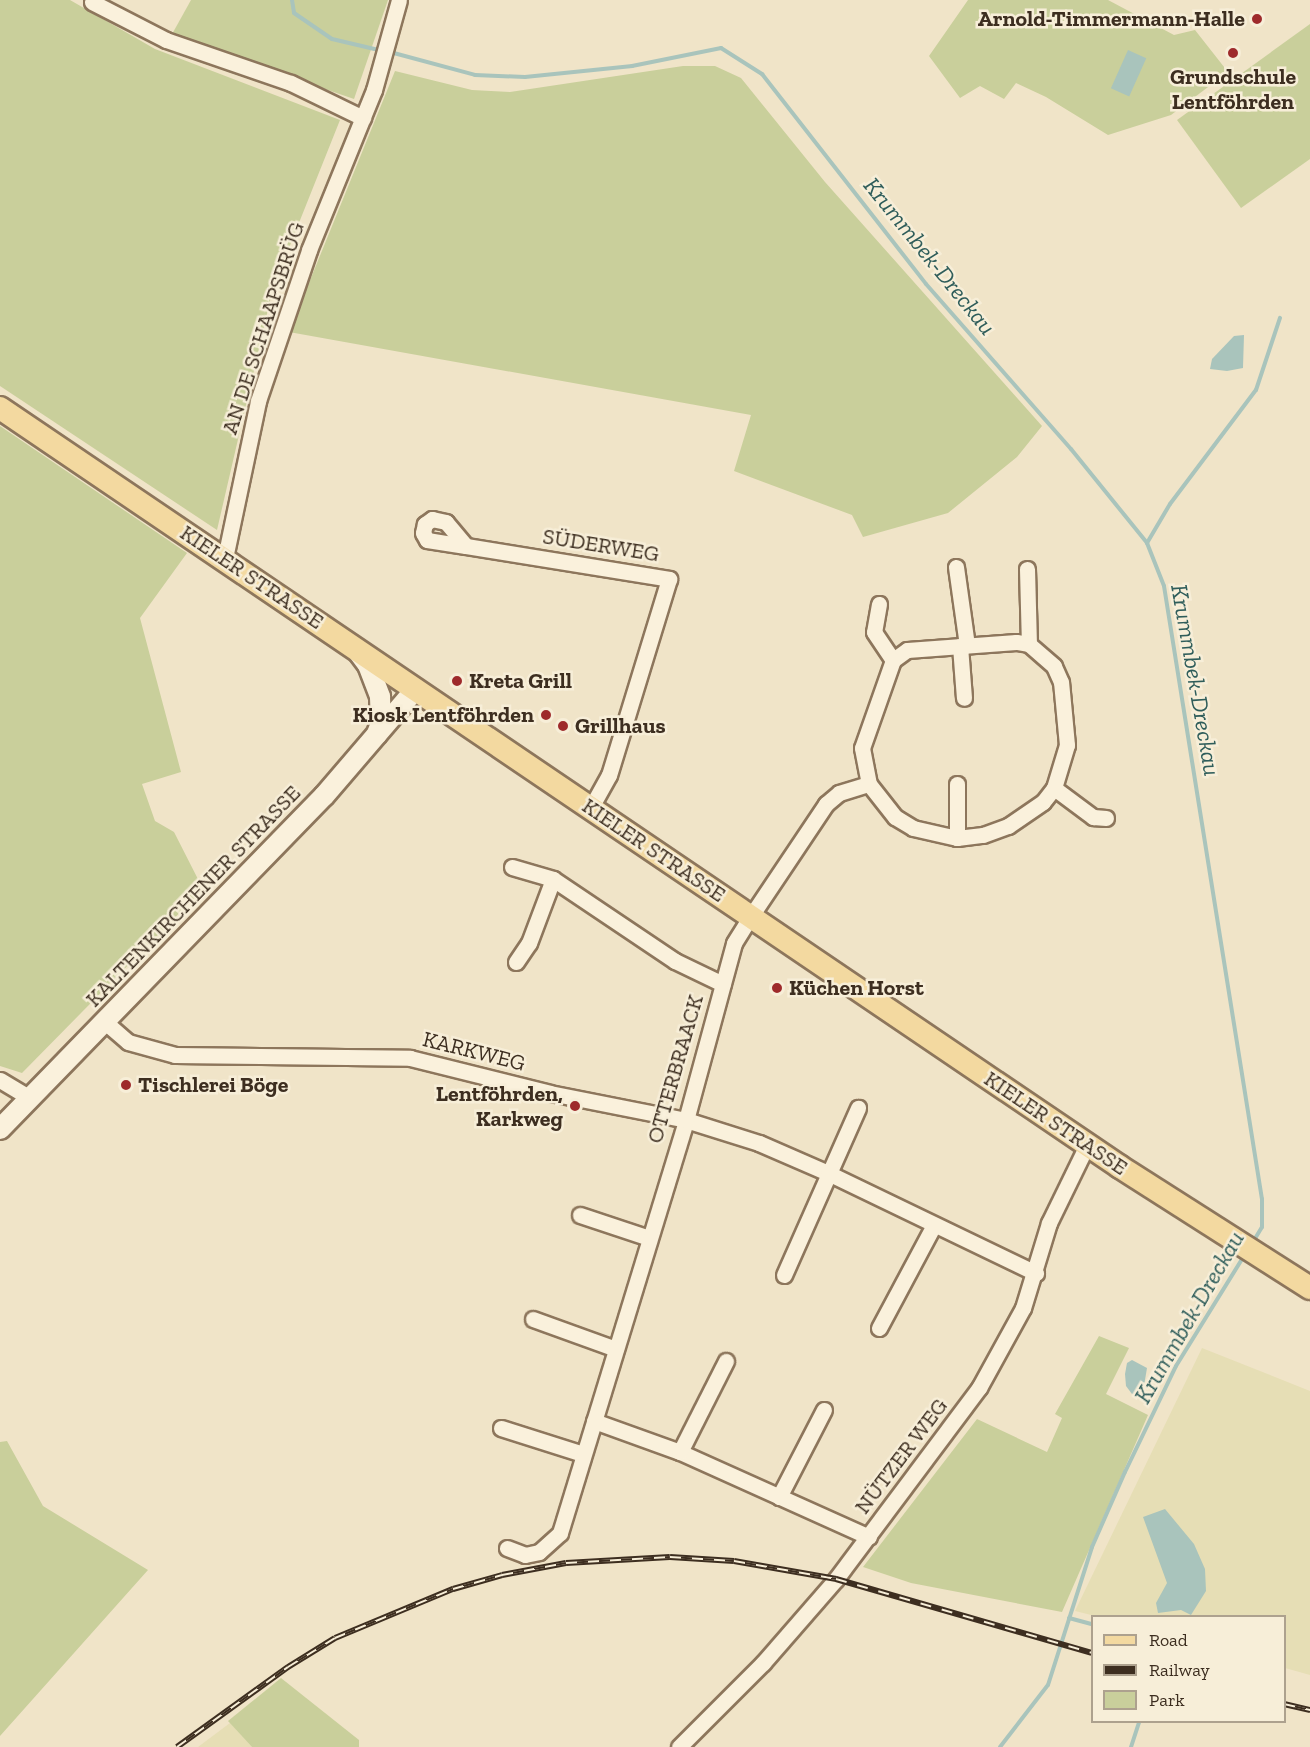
<!DOCTYPE html>
<html>
<head>
<meta charset="utf-8">
<style>
  body { margin:0 }
  #map { position:relative; width:1310px; height:1747px; overflow:hidden; background:#f0e4c8; font-family:"Zilla Slab",serif }
  div>[style] { position:absolute }
  .farmland>* { inset:0; background:#e6deb5 }
  .green>* { inset:0; background:#c9cf9b }
  .water>* { inset:0; background:#a9c4bc; transform-origin:0 0 }
  .stream>* { height:4px; margin:-2px; padding:0 2px; transform-origin:2px; border-radius:2px; background:#a9c4bc }
  .roads { filter:drop-shadow(2px 0 #8d765c) drop-shadow(-2px 0 #8d765c) drop-shadow(0 2px #8d765c) drop-shadow(0 -2px #8d765c) }
  .street>* { height:15px; margin:-7.5px; padding:0 7.5px; transform-origin:7.5px; border-radius:7.5px; background:#faf1dc }
  .secondary>* { height:20px; margin:-10px; padding:0 10px; transform-origin:10px; border-radius:10px; background:#faf1dc }
  .primary>* { height:22px; margin:-11px; padding:0 11px; transform-origin:11px; border-radius:11px; background:#f3d9a0 }
  .rail>* { height:6px; margin-top:-3px; transform-origin:0; background:repeating-linear-gradient(90deg,#f7eed8 0 11px,#3d2e20 0 22px); box-sizing:border-box; border-block:2px solid #3d2e20 }
  .dots>* { width:16px; height:16px; translate:-50% -50%; box-sizing:border-box; border:3px solid #f7eed8; border-radius:50% }
  span { translate:-50% -50%; white-space:nowrap; text-align:center; line-height:1.15; -webkit-text-stroke:5px #f7eed8; paint-order:stroke }
  .poi-label { font-size:22px; color:#3d2e20; font-weight:700 }
  .right { translate:-100% -50%; text-align:right }
  .left { translate:0 -50%; text-align:left }
  .street-label { font-size:22px; color:#3d2e20 }
  .water-label { font-size:24px; color:#2f5d5a; font-style:italic }
  .legend { position:absolute; left:1091px; top:1615px; width:195px; height:108px; box-sizing:border-box; background:#f7eed8; border:2px solid #ada18e; margin:0; padding:8px 10px; list-style:none; font-size:18px; color:#3d2e20 }
  .legend li { display:flex; align-items:center; gap:12px; height:30px }
  .legend b { width:30px; border:2px solid #ada18e }
</style>
</head>
<body>
<div id="map">
  <div class="farmland">
    <i style="clip-path:polygon(1202px 1348px,1310px 1391px,1310px 1675px,1285px 1668px,1284px 1616px,1095px 1616px,1075px 1611px)"></i>
    <i style="clip-path:polygon(230px 1723px,252px 1747px,198px 1747px)"></i>
  </div>
  <div class="green">
    <i style="clip-path:polygon(0 0,70px 0,155px 49px,340px 120px,273px 288px,217px 530px,0 386px)"></i>
    <i style="clip-path:polygon(191px 0,388px 0,354px 99px,171px 36px)"></i>
    <i style="clip-path:polygon(968px 0,1108px 0,1174px 35px,1195px 30px,1228px 72px,1171px 115px,1108px 135px,1046px 97px,1016px 83px,1004px 99px,980px 86px,960px 98px,929px 56px)"></i>
    <i style="clip-path:polygon(1310px 24px,1310px 159px,1241px 208px,1177px 120px)"></i>
    <i style="clip-path:polygon(683px 66px,715px 66px,741px 78px,825px 182px,1042px 426px,1017px 457px,948px 513px,863px 537px,852px 515px,734px 471px,751px 415px,289px 332px,395px 71px,472px 90px,510px 92px)"></i>
    <i style="clip-path:polygon(0 426px,187px 553px,140px 618px,181px 772px,142px 784px,155px 821px,174px 832px,203px 889px,22px 1073px,0 1066px)"></i>
    <i style="clip-path:polygon(1099px 1336px,1129px 1348px,1106px 1394px,1148px 1415px,1062px 1612px,911px 1583px,863px 1567px,977px 1419px,1047px 1452px,1062px 1418px,1055px 1414px)"></i>
    <i style="clip-path:polygon(7px 1441px,43px 1506px,148px 1570px,0 1736px,0 1442px)"></i>
    <i style="clip-path:polygon(281px 1678px,359px 1740px,359px 1747px,252px 1747px,228px 1721px)"></i>
  </div>
  <div class="water">
    <i style="left:1128px;top:50px;width:20px;height:42px;rotate:24deg"></i>
    <i style="clip-path:polygon(1244px 335px,1243px 368px,1227px 371px,1210px 369px,1212px 359px,1234px 336px)"></i>
    <i style="clip-path:polygon(1132px 1360px,1147px 1368px,1143px 1392px,1132px 1394px,1126px 1386px,1125px 1374px,1127px 1363px)"></i>
    <i style="clip-path:polygon(1165px 1509px,1194px 1544px,1205px 1569px,1206px 1591px,1191px 1615px,1181px 1610px,1158px 1613px,1156px 1603px,1167px 1583px,1143px 1517px)"></i>
  </div>
  <div class="stream">
    <i style="left:292px;top:0;width:13px;rotate:81deg"></i>
    <i style="left:294px;top:13px;width:46px;rotate:34.4deg"></i>
    <i style="left:332px;top:39px;width:48px;rotate:13.2deg"></i>
    <i style="left:390px;top:52px;width:88px;rotate:15.1deg"></i>
    <i style="left:475px;top:75px;width:50px;rotate:2.3deg"></i>
    <i style="left:525px;top:77px;width:108px;rotate:-5.9deg"></i>
    <i style="left:632px;top:66px;width:91px;rotate:-11.4deg"></i>
    <i style="left:721px;top:48px;width:49px;rotate:32.4deg"></i>
    <i style="left:762px;top:74px;width:266px;rotate:52deg"></i>
    <i style="left:926px;top:284px;width:220px;rotate:48.7deg"></i>
    <i style="left:1071px;top:449px;width:121px;rotate:51deg"></i>
    <i style="left:1147px;top:543px;width:46px;rotate:68.4deg"></i>
    <i style="left:1164px;top:586px;width:621px;rotate:80.92deg"></i>
    <i style="left:1262px;top:1199px;width:28px;rotate:90deg"></i>
    <i style="left:1262px;top:1227px;width:17px;rotate:121deg"></i>
    <i style="left:1147px;top:543px;width:45px;rotate:-59.5deg"></i>
    <i style="left:1170px;top:504px;width:143px;rotate:-53deg"></i>
    <i style="left:1256px;top:390px;width:76px;rotate:-71.6deg"></i>
    <i style="left:1069px;top:1618px;width:24px;rotate:15deg"></i>
    <i style="left:1000px;top:1747px;width:78px;rotate:-52.3deg"></i>
    <i style="left:1048px;top:1685px;width:145px;rotate:-72.3deg"></i>
    <i style="left:1092px;top:1547px;width:82px;rotate:-66.3deg"></i>
    <i style="left:1125px;top:1472px;width:118px;rotate:-64.3deg"></i>
    <i style="left:1176px;top:1366px;width:129px;rotate:-58.3deg"></i>
    <i style="left:1131px;top:1747px;width:26px;rotate:-72deg"></i>
  </div>
  <div class="roads">
    <div class="street">
      <i style="left:92px;top:2px;width:83px;rotate:27.2deg"></i>
      <i style="left:166px;top:40px;width:132px;rotate:19deg"></i>
      <i style="left:291px;top:83px;width:80px;rotate:25.9deg"></i>
      <i style="left:466px;top:546px;width:31px;rotate:-130deg"></i>
      <i style="left:446px;top:522px;width:14px;rotate:-168deg"></i>
      <i style="left:432px;top:519px;width:9px;rotate:144deg"></i>
      <i style="left:425px;top:524px;width:9px;rotate:103deg"></i>
      <i style="left:423px;top:533px;width:8px;rotate:60deg"></i>
      <i style="left:427px;top:540px;width:39px;rotate:9deg"></i>
      <i style="left:466px;top:546px;width:206px;rotate:9.2deg"></i>
      <i style="left:669px;top:579px;width:205px;rotate:107deg"></i>
      <i style="left:609px;top:775px;width:38px;rotate:119deg"></i>
      <i style="left:225px;top:558px;width:160px;rotate:-78.1deg"></i>
      <i style="left:258px;top:401px;width:159px;rotate:-71.3deg"></i>
      <i style="left:309px;top:250px;width:173px;rotate:-67.9deg"></i>
      <i style="left:374px;top:90px;width:93px;rotate:-74.5deg"></i>
      <i style="left:956px;top:567px;width:79px;rotate:82deg"></i>
      <i style="left:1027px;top:569px;width:75px;rotate:88.5deg"></i>
      <i style="left:879px;top:604px;width:28px;rotate:100deg"></i>
      <i style="left:874px;top:632px;width:34px;rotate:56deg"></i>
      <i style="left:960px;top:646px;width:52px;rotate:85.6deg"></i>
      <i style="left:957px;top:784px;width:54px;rotate:90deg"></i>
      <i style="left:1054px;top:788px;width:49px;rotate:36.6deg"></i>
      <i style="left:1093px;top:817px;width:13px;rotate:4deg"></i>
      <i style="left:512px;top:867px;width:43px;rotate:16.3deg"></i>
      <i style="left:553px;top:879px;width:147px;rotate:33.9deg"></i>
      <i style="left:675px;top:961px;width:53px;rotate:25.6deg"></i>
      <i style="left:516px;top:962px;width:23px;rotate:-56deg"></i>
      <i style="left:529px;top:943px;width:68px;rotate:-69.4deg"></i>
      <i style="left:105px;top:1022px;width:30px;rotate:41deg"></i>
      <i style="left:128px;top:1042px;width:49px;rotate:15.5deg"></i>
      <i style="left:175px;top:1055px;width:235px;rotate:0.7deg"></i>
      <i style="left:410px;top:1058px;width:144px;rotate:14deg"></i>
      <i style="left:550px;top:1093px;width:139px;rotate:11.2deg"></i>
      <i style="left:686px;top:1120px;width:77px;rotate:17.5deg"></i>
      <i style="left:759px;top:1143px;width:75px;rotate:23.5deg"></i>
      <i style="left:828px;top:1173px;width:231px;rotate:25.7deg"></i>
      <i style="left:0;top:1080px;width:35px;rotate:31deg"></i>
      <i style="left:580px;top:1215px;width:73px;rotate:18.4deg"></i>
      <i style="left:784px;top:1275px;width:183px;rotate:-66.1deg"></i>
      <i style="left:533px;top:1319px;width:88px;rotate:19.9deg"></i>
      <i style="left:879px;top:1328px;width:117px;rotate:-61.9deg"></i>
      <i style="left:594px;top:1421px;width:91px;rotate:19.8deg"></i>
      <i style="left:680px;top:1452px;width:207px;rotate:24.2deg"></i>
      <i style="left:501px;top:1428px;width:86px;rotate:17.6deg"></i>
      <i style="left:680px;top:1452px;width:102px;rotate:-63.2deg"></i>
      <i style="left:779px;top:1497px;width:98px;rotate:-62.7deg"></i>
      <i style="left:507px;top:1548px;width:19px;rotate:21deg"></i>
      <i style="left:525px;top:1555px;width:14px;rotate:-12deg"></i>
      <i style="left:539px;top:1552px;width:28px;rotate:-42deg"></i>
      <i style="left:560px;top:1533px;width:432px;rotate:-73deg"></i>
      <i style="left:686px;top:1120px;width:183px;rotate:-74.8deg"></i>
      <i style="left:734px;top:943px;width:32px;rotate:-58deg"></i>
      <i style="left:751px;top:916px;width:135px;rotate:-56.2deg"></i>
      <i style="left:826px;top:804px;width:17px;rotate:-40deg"></i>
      <i style="left:839px;top:793px;width:31px;rotate:-17deg"></i>
      <i style="left:869px;top:784px;width:42px;rotate:51.8deg"></i>
      <i style="left:895px;top:817px;width:21px;rotate:31deg"></i>
      <i style="left:913px;top:828px;width:45px;rotate:12.8deg"></i>
      <i style="left:957px;top:838px;width:26px;rotate:-7deg"></i>
      <i style="left:983px;top:835px;width:27px;rotate:-20deg"></i>
      <i style="left:1008px;top:826px;width:42px;rotate:-34.4deg"></i>
      <i style="left:1043px;top:802px;width:18px;rotate:-52deg"></i>
      <i style="left:1054px;top:788px;width:45px;rotate:-73.2deg"></i>
      <i style="left:1067px;top:745px;width:63px;rotate:-95.4deg"></i>
      <i style="left:1061px;top:682px;width:17px;rotate:-114deg"></i>
      <i style="left:1054px;top:666px;width:33px;rotate:-139deg"></i>
      <i style="left:1029px;top:644px;width:13px;rotate:-171deg"></i>
      <i style="left:1016px;top:642px;width:109px;rotate:175.8deg"></i>
      <i style="left:907px;top:650px;width:17px;rotate:144deg"></i>
      <i style="left:893px;top:660px;width:93px;rotate:109.4deg"></i>
      <i style="left:862px;top:748px;width:37px;rotate:79deg"></i>
      <i style="left:679px;top:1747px;width:119px;rotate:-45deg"></i>
      <i style="left:763px;top:1663px;width:111px;rotate:-49deg"></i>
      <i style="left:836px;top:1579px;width:239px;rotate:-53.2deg"></i>
      <i style="left:979px;top:1388px;width:91px;rotate:-61.2deg"></i>
      <i style="left:1023px;top:1308px;width:89px;rotate:-73deg"></i>
      <i style="left:1049px;top:1223px;width:87px;rotate:-64deg"></i>
    </div>
    <div class="secondary">
      <i style="left:359px;top:653px;width:15px;rotate:53deg"></i>
      <i style="left:368px;top:665px;width:34px;rotate:69deg"></i>
      <i style="left:380px;top:697px;width:26px;rotate:88deg"></i>
      <i style="left:381px;top:723px;width:12px;rotate:110deg"></i>
      <i style="left:0;top:1129px;width:465px;rotate:-45.8deg"></i>
      <i style="left:324px;top:796px;width:138px;rotate:-49.4deg"></i>
    </div>
    <div class="primary">
      <i style="left:0;top:408px;width:1353px;rotate:34.12deg"></i>
      <i style="left:1120px;top:1167px;width:225px;rotate:32.5deg"></i>
    </div>
  </div>
  <div class="rail">
    <i style="left:1284px;top:1704px;width:27px;rotate:13deg"></i>
    <i style="left:177px;top:1747px;width:137px;rotate:-35.8deg"></i>
    <i style="left:288px;top:1667px;width:55px;rotate:-31.7deg"></i>
    <i style="left:335px;top:1638px;width:128px;rotate:-22.6deg"></i>
    <i style="left:453px;top:1589px;width:51px;rotate:-15.9deg"></i>
    <i style="left:502px;top:1575px;width:65px;rotate:-10.6deg"></i>
    <i style="left:566px;top:1563px;width:104px;rotate:-3.3deg"></i>
    <i style="left:670px;top:1557px;width:64px;rotate:3.6deg"></i>
    <i style="left:734px;top:1561px;width:104px;rotate:10deg"></i>
    <i style="left:836px;top:1579px;width:266px;rotate:16.1deg"></i>
  </div>
  <div class="dots">
    <i style="left:1257px;top:19px;background:#9e2a2b"></i>
    <i style="left:1233px;top:53px;background:#9e2a2b"></i>
    <i style="left:457px;top:681px;background:#9e2a2b"></i>
    <i style="left:546px;top:715px;background:#9e2a2b"></i>
    <i style="left:563px;top:726px;background:#9e2a2b"></i>
    <i style="left:777px;top:988px;background:#9e2a2b"></i>
    <i style="left:126px;top:1085px;background:#9e2a2b"></i>
    <i style="left:575px;top:1106px;background:#9e2a2b"></i>
  </div>
  <div class="poi-label">
    <span class="right" style="left:1245px;top:19px">Arnold-Timmermann-Halle</span>
    <span style="left:1233px;top:89px">Grundschule<br>Lentföhrden</span>
    <span class="left" style="left:469px;top:681px">Kreta Grill</span>
    <span class="right" style="left:534px;top:715px">Kiosk Lentföhrden</span>
    <span class="left" style="left:575px;top:726px">Grillhaus</span>
    <span class="left" style="left:789px;top:988px">Küchen Horst</span>
    <span class="left" style="left:138px;top:1085px">Tischlerei Böge</span>
    <span class="right" style="left:563px;top:1106px">Lentföhrden,<br>Karkweg</span>
  </div>
  <div class="street-label">
    <span style="left:263px;top:328px;rotate:-72deg">AN DE SCHAAPSBRÜG</span>
    <span style="left:601px;top:545px;rotate:9deg">SÜDERWEG</span>
    <span style="left:252px;top:577px;rotate:34deg">KIELER STRASSE</span>
    <span style="left:654px;top:850px;rotate:34deg">KIELER STRASSE</span>
    <span style="left:193px;top:896px;rotate:-46deg">KALTENKIRCHENER STRASSE</span>
    <span style="left:474px;top:1051px;rotate:14deg">KARKWEG</span>
    <span style="left:675px;top:1069px;rotate:-74deg">OTTERBRAACK</span>
    <span style="left:1056px;top:1123px;rotate:34deg">KIELER STRASSE</span>
    <span style="left:901px;top:1456px;rotate:-53deg">NÜTZER WEG</span>
  </div>
  <div class="water-label">
    <span style="left:930px;top:256px;rotate:51deg">Krummbek-Dreckau</span>
    <span style="left:1196px;top:680px;rotate:80deg">Krummbek-Dreckau</span>
    <span style="left:1189px;top:1317px;rotate:-60deg">Krummbek-Dreckau</span>
  </div>
  <ul class="legend">
  <li><b style="height:8px;background:#f3d9a0"></b>Road</li>
  <li><b style="height:8px;background:#3d2e20"></b>Railway</li>
  <li><b style="height:16px;background:#c9cf9b"></b>Park</li>
  </ul>
</div>
</body>
</html>
